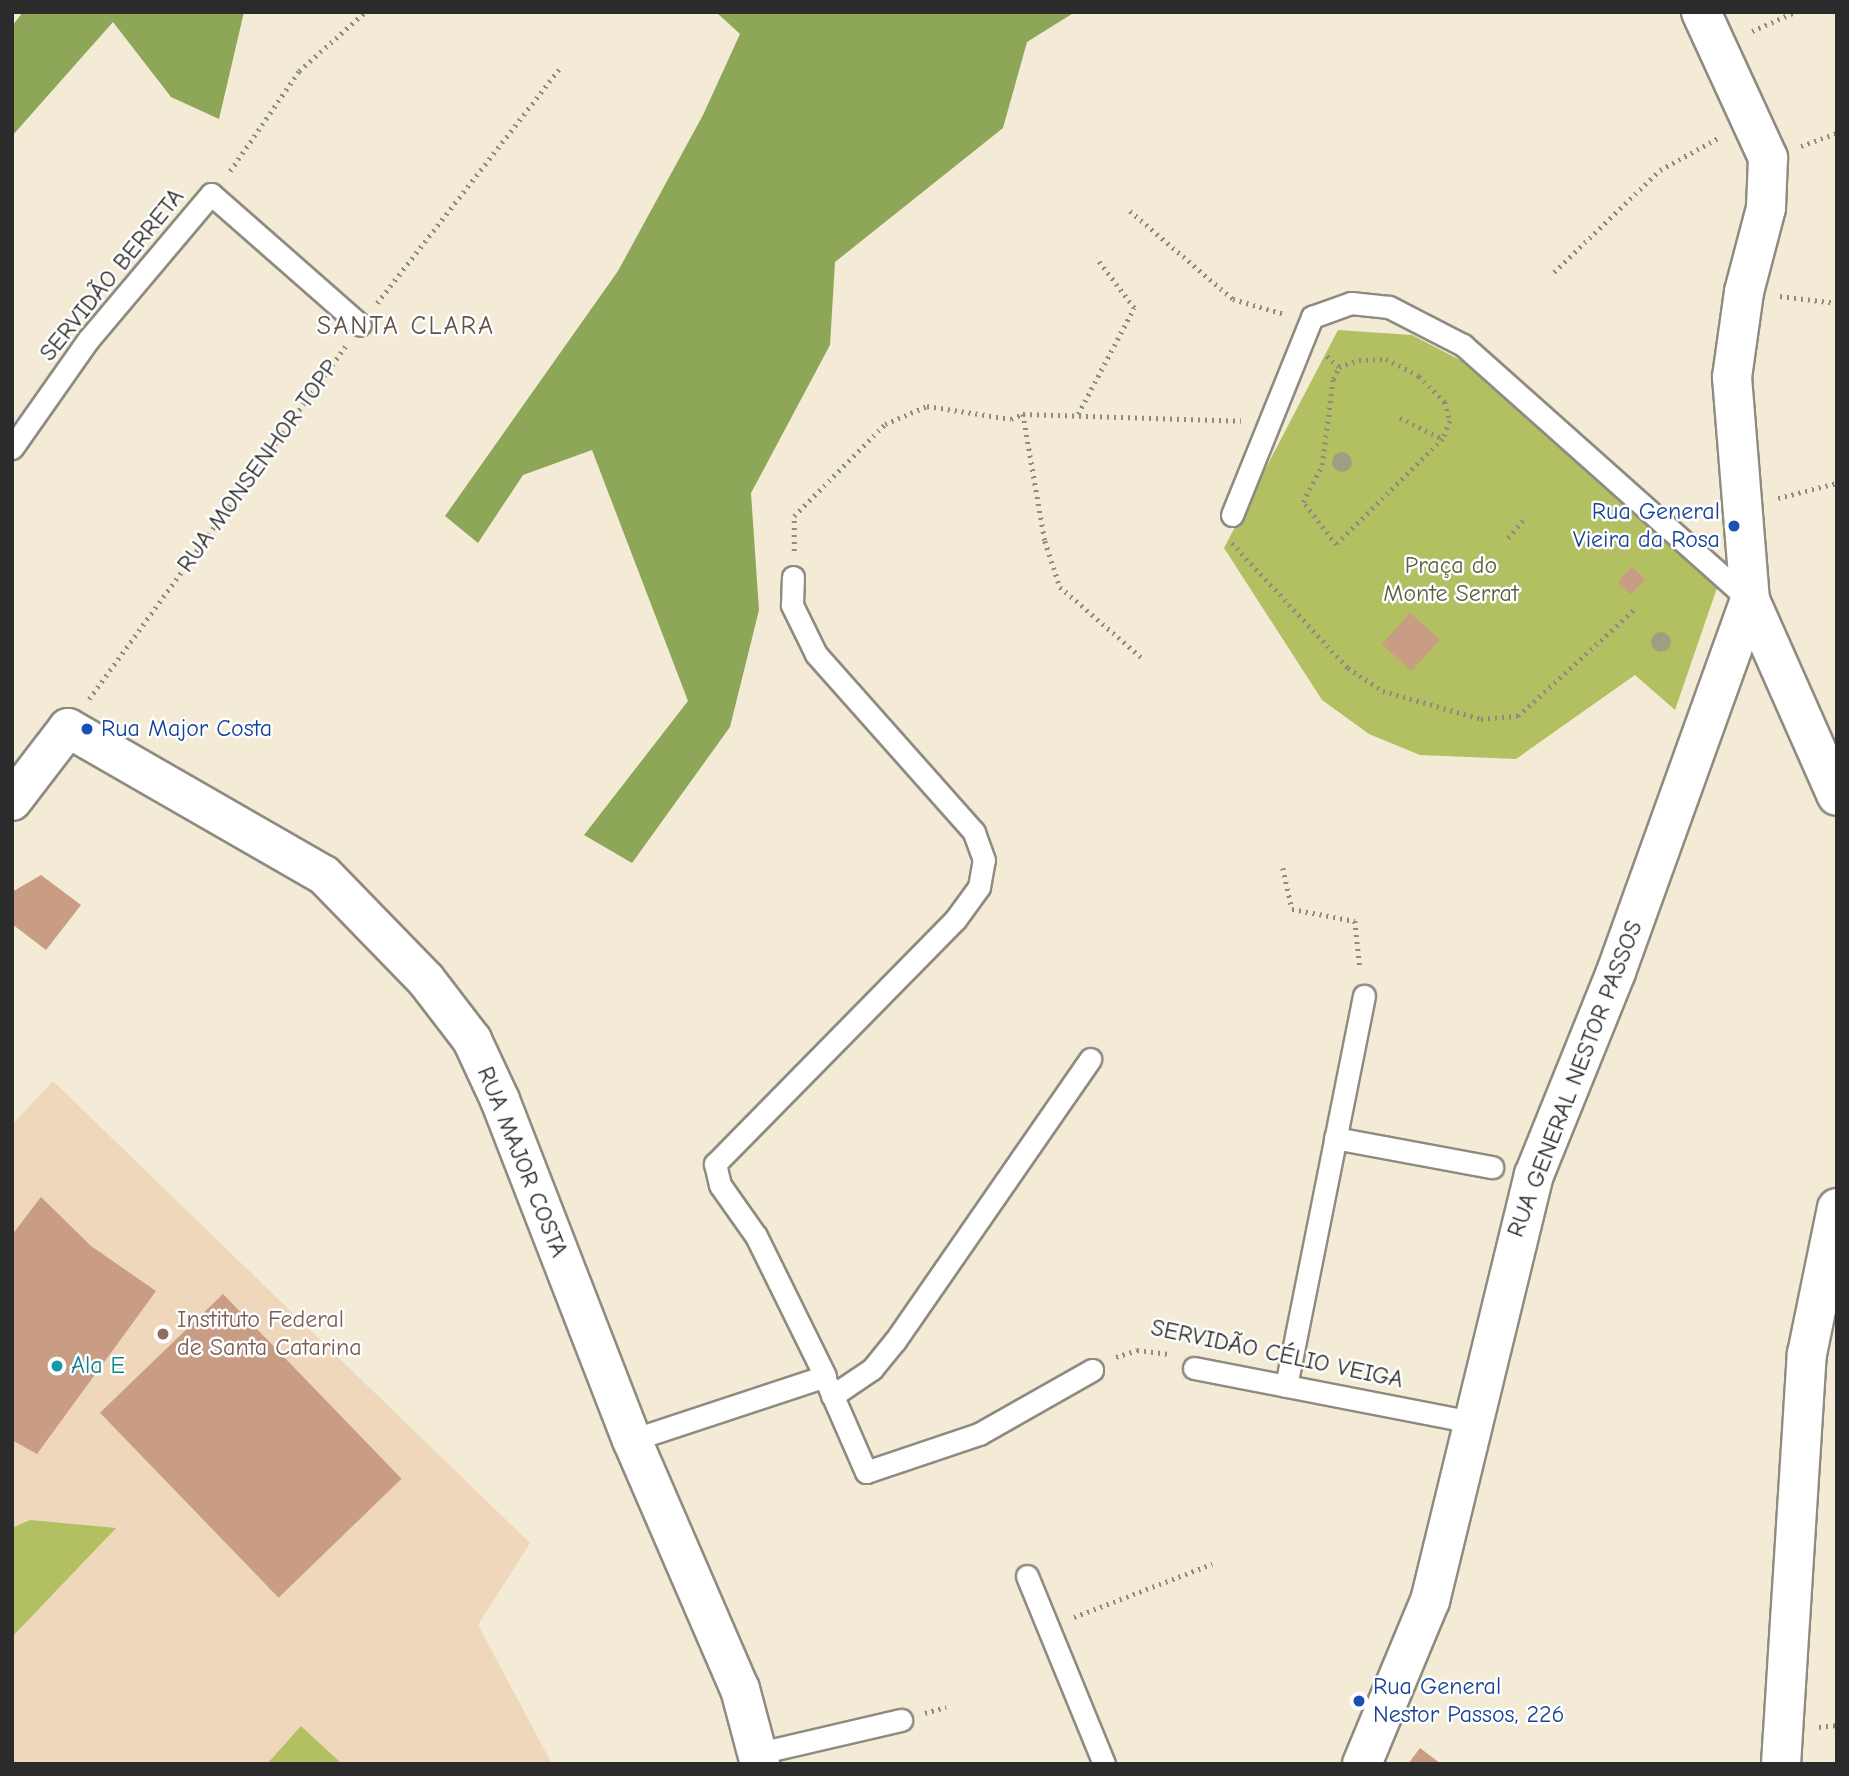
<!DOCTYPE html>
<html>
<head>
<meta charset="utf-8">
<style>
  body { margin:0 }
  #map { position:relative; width:1849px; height:1776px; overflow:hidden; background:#f3ebd6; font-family:"Comic Neue",sans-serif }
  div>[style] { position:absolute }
  .built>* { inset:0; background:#eed7bb }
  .green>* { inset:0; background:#b2c062 }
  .forest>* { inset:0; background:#8da658 }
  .building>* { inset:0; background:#c99c84; transform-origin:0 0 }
  .path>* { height:4.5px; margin-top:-2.25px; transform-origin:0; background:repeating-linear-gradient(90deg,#8f8b80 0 2px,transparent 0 7px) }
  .roads { filter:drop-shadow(2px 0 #8f8b80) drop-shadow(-2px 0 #8f8b80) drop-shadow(0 2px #8f8b80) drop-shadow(0 -2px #8f8b80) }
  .lane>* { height:21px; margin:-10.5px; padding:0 10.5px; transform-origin:10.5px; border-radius:10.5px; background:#fff }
  .street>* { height:38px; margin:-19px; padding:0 19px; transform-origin:19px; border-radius:19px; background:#fff }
  .trees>* { width:20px; height:20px; margin:-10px; border-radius:50%; background:#9f9e82 }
  .dots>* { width:19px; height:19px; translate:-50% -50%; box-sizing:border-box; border:4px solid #fff; border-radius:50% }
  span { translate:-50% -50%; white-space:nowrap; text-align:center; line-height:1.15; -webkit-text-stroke:5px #fff; paint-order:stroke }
  .street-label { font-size:24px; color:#2b2b2b }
  .transit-label { font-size:24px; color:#164399 }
  .right { translate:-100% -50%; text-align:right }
  .left { translate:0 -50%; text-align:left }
  .park-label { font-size:24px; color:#5a5f3e }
  .education-label { font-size:24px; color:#785e54 }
  .culture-label { font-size:24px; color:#0d838f }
  .neighbourhood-label { font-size:26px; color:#62534a; letter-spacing:2px }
  .frame { position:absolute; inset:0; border:14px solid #2b2b2b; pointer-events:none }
</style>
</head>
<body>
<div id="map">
  <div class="built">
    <i style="clip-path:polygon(53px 1081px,530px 1543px,478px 1625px,552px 1764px,12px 1764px,12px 1125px)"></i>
  </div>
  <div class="green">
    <i style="clip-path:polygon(1338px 330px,1412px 335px,1466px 363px,1718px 585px,1675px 710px,1635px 675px,1516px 759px,1420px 755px,1369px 734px,1322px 700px,1224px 548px)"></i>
    <i style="clip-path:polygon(30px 1520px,116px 1528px,12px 1637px,12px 1528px)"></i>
    <i style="clip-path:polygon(301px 1726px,342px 1764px,267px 1764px)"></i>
  </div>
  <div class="forest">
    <i style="clip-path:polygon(23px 12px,244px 12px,219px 119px,171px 97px,113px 22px,12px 136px,12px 26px)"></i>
    <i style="clip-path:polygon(716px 12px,1075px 12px,1027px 42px,1003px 128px,835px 262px,830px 345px,751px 493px,759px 610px,730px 727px,632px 863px,584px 835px,688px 701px,592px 450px,523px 475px,478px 543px,445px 516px,618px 271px,703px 115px,740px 34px)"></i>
  </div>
  <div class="building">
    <i style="left:1632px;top:567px;width:18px;height:21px;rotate:43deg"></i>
    <i style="left:1410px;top:613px;width:40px;height:42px;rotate:42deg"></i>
    <i style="clip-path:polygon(41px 875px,81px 905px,46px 950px,12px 924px,12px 892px)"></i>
    <i style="clip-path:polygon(41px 1197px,91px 1246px,156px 1291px,37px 1454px,12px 1440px,12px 1235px)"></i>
    <i style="left:223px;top:1294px;width:257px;height:171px;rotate:46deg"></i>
    <i style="clip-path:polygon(1420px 1748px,1441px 1764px,1408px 1764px)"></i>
  </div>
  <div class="path">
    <i style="left:1752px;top:31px;width:47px;rotate:-23.8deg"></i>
    <i style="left:1801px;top:146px;width:38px;rotate:-20deg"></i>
    <i style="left:230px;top:171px;width:121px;rotate:-55.4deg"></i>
    <i style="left:299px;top:71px;width:89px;rotate:-41.8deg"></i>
    <i style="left:1130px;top:211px;width:135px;rotate:40.5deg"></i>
    <i style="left:1233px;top:299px;width:53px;rotate:16.4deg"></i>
    <i style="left:1554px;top:272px;width:147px;rotate:-43.9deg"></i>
    <i style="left:1660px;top:170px;width:66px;rotate:-28.9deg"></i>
    <i style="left:1780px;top:296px;width:57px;rotate:7deg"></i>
    <i style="left:377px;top:303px;width:296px;rotate:-52.1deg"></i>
    <i style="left:1327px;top:356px;width:16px;rotate:43deg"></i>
    <i style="left:1386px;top:359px;width:37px;rotate:27deg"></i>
    <i style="left:1419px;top:376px;width:37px;rotate:45deg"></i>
    <i style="left:1445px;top:402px;width:20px;rotate:75deg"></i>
    <i style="left:1450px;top:421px;width:19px;rotate:111deg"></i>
    <i style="left:1443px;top:439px;width:151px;rotate:135.3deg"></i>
    <i style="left:1336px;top:545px;width:54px;rotate:-127.5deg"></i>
    <i style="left:1303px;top:502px;width:42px;rotate:-62.8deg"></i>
    <i style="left:1322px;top:465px;width:87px;rotate:-82.7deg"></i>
    <i style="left:1333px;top:379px;width:13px;rotate:-63deg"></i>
    <i style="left:1339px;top:367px;width:21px;rotate:-19deg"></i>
    <i style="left:1359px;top:360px;width:27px;rotate:-2deg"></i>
    <i style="left:1023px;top:414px;width:129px;rotate:80.2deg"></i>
    <i style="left:1045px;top:541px;width:48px;rotate:71.9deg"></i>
    <i style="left:1060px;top:587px;width:107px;rotate:40.8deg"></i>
    <i style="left:1078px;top:414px;width:120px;rotate:-62.2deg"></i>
    <i style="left:1134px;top:308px;width:63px;rotate:-127.2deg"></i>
    <i style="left:1400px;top:418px;width:48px;rotate:26deg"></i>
    <i style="left:1778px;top:498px;width:61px;rotate:-14.3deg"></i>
    <i style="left:1508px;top:538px;width:23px;rotate:-50deg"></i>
    <i style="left:1232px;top:543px;width:171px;rotate:47.1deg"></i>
    <i style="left:1348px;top:668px;width:42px;rotate:33.3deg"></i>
    <i style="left:1383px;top:691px;width:102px;rotate:15.9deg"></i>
    <i style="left:1481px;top:719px;width:37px;rotate:-5deg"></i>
    <i style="left:1518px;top:716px;width:160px;rotate:-42.5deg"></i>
    <i style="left:794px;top:551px;width:35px;rotate:-90deg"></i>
    <i style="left:794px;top:516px;width:129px;rotate:-45.3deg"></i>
    <i style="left:885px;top:424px;width:46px;rotate:-23.2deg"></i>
    <i style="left:927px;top:406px;width:85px;rotate:8.8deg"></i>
    <i style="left:1011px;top:419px;width:13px;rotate:-23deg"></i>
    <i style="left:1023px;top:414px;width:218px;rotate:1.8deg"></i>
    <i style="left:89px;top:699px;width:436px;rotate:-54deg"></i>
    <i style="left:1283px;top:868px;width:42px;rotate:77.6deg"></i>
    <i style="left:1292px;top:909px;width:64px;rotate:10.8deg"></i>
    <i style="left:1355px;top:921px;width:47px;rotate:83.9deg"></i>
    <i style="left:1116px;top:1357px;width:22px;rotate:-18deg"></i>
    <i style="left:1137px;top:1350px;width:32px;rotate:7deg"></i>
    <i style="left:1074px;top:1617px;width:148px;rotate:-21deg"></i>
    <i style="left:925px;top:1713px;width:22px;rotate:-16deg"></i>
    <i style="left:1819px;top:1727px;width:18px;rotate:-6deg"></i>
  </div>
  <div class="roads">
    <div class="lane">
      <i style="left:12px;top:448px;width:132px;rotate:-54.9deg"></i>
      <i style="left:88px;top:340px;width:191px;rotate:-49.9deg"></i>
      <i style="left:211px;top:194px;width:198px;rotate:41.3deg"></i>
      <i style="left:1232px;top:515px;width:214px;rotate:-68deg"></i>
      <i style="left:1312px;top:317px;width:41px;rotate:-19.7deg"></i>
      <i style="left:1351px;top:303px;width:38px;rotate:6deg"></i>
      <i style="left:1389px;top:307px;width:83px;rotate:27.2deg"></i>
      <i style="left:1463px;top:345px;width:383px;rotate:41.7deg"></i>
      <i style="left:1335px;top:1138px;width:160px;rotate:10.5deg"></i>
      <i style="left:1194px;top:1368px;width:282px;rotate:11deg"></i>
      <i style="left:828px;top:1385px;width:95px;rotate:66.4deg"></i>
      <i style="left:866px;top:1472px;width:119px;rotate:-18.6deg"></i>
      <i style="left:979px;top:1434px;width:130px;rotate:-29.5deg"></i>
      <i style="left:1286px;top:1386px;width:398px;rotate:-78.7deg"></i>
      <i style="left:832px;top:1396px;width:48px;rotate:-34deg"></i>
      <i style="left:872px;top:1369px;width:36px;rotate:-51deg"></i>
      <i style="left:895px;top:1341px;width:343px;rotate:-55.3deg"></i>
      <i style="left:632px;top:1440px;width:203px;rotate:-18.3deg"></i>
      <i style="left:825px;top:1376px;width:156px;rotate:-116.2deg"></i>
      <i style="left:756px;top:1236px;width:62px;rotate:-125.2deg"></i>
      <i style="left:720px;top:1185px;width:22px;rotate:-103deg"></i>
      <i style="left:715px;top:1164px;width:342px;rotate:-45.5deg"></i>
      <i style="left:955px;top:920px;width:41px;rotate:-54deg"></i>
      <i style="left:979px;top:887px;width:27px;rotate:-80deg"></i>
      <i style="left:984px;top:860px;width:30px;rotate:-110deg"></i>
      <i style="left:974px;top:832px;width:238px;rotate:-131.6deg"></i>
      <i style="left:816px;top:654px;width:55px;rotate:-116.1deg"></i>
      <i style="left:792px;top:605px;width:28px;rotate:-88deg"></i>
      <i style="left:1027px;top:1576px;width:203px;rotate:67.7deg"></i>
      <i style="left:759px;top:1753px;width:146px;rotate:-13.1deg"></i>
    </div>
    <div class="street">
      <i style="left:1701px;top:12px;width:161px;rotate:65.3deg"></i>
      <i style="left:1768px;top:158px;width:50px;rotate:92.3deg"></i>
      <i style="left:1766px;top:208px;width:87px;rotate:104.7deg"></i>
      <i style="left:1744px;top:292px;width:86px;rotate:98deg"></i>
      <i style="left:1732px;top:377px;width:224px;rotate:85.4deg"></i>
      <i style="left:1750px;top:600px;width:214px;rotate:66.1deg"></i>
      <i style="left:12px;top:801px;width:92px;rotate:-52.5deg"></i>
      <i style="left:68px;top:728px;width:295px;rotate:29.9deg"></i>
      <i style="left:324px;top:875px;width:146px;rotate:45.8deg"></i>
      <i style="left:426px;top:980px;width:76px;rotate:52.5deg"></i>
      <i style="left:472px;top:1040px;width:66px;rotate:65deg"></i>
      <i style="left:500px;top:1100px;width:365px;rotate:68.8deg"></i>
      <i style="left:632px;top:1440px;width:271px;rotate:66.6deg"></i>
      <i style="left:740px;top:1689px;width:78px;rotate:75.1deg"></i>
      <i style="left:1362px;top:1764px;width:177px;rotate:-67.4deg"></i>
      <i style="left:1430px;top:1601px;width:439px;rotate:-76.3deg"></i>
      <i style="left:1534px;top:1175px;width:219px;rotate:-68deg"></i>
      <i style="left:1616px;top:972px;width:395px;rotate:-70.2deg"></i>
      <i style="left:1781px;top:1764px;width:411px;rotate:-86.4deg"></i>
      <i style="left:1807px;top:1354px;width:149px;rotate:-78.4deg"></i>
    </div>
  </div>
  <div class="trees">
    <i style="left:1342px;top:462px"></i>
    <i style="left:1661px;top:642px"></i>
  </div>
  <div class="dots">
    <i style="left:1734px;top:526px;background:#1a4fb4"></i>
    <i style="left:87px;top:729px;background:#1a4fb4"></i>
    <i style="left:163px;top:1334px;background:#8d6e63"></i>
    <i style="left:57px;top:1366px;background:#0f9aa8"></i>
    <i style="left:1359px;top:1701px;background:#1a4fb4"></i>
  </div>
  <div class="street-label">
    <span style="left:112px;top:275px;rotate:-51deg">SERVIDÃO BERRETA</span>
    <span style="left:258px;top:466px;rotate:-54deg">RUA MONSENHOR TOPP</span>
    <span style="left:1575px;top:1079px;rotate:-69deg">RUA GENERAL NESTOR PASSOS</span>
    <span style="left:522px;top:1162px;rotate:68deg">RUA MAJOR COSTA</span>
    <span style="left:1277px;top:1354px;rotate:12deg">SERVIDÃO CÉLIO VEIGA</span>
  </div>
  <div class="transit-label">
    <span class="right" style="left:1720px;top:526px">Rua General<br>Vieira da Rosa</span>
    <span class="left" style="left:101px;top:729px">Rua Major Costa</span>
    <span class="left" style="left:1373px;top:1701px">Rua General<br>Nestor Passos, 226</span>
  </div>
  <div class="park-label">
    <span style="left:1451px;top:580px">Praça do<br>Monte Serrat</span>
  </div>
  <div class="education-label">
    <span class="left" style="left:177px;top:1334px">Instituto Federal<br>de Santa Catarina</span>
  </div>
  <div class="culture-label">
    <span class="left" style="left:71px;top:1366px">Ala E</span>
  </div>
  <div class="neighbourhood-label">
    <span style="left:406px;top:327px">SANTA CLARA</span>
  </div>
  <div class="frame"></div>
</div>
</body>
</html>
